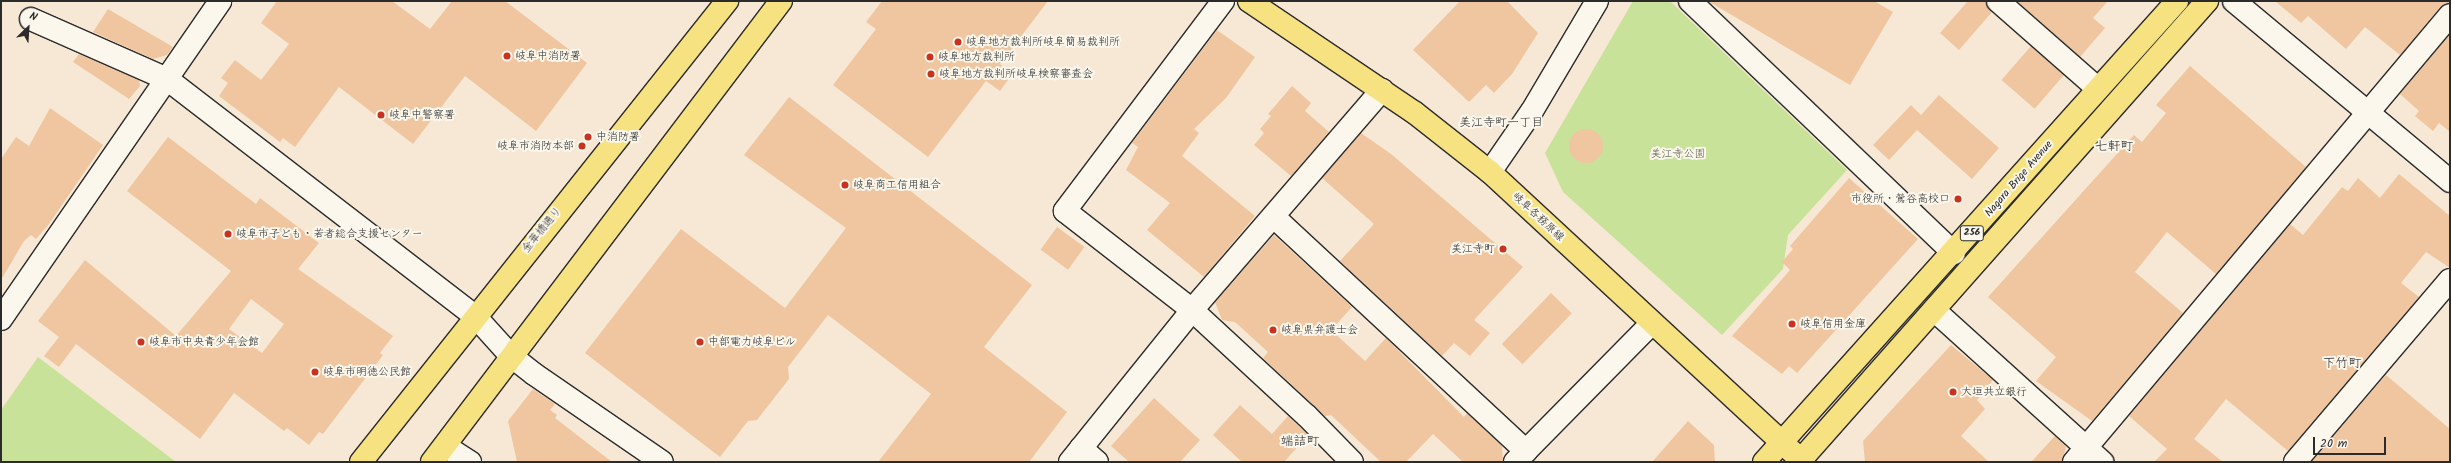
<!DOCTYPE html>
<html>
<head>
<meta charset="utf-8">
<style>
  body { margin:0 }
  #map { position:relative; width:2451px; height:463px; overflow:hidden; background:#f7e8d5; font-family:Kalam,"Klee One",sans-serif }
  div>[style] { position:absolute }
  .green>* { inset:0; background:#c8e299 }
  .building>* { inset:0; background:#efc69f; transform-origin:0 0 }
  .round { border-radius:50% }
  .roads { filter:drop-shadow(1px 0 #2b2b2b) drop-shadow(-1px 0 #2b2b2b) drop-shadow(0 1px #2b2b2b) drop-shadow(0 -1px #2b2b2b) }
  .minor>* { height:22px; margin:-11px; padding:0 11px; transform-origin:11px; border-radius:11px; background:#fbf7ec }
  .major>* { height:22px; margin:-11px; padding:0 11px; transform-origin:11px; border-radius:11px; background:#f7e281 }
  .highway>* { height:22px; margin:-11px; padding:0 11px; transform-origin:11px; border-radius:11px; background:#f7e281 }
  .dots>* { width:11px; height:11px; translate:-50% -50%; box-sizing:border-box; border:2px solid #fbf7ec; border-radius:50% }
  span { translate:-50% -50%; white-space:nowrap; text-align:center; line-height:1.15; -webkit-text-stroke:4px #fbf7ec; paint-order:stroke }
  .shield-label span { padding:1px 3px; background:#fbf7ec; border:1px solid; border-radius:3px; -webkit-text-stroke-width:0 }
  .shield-label { font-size:10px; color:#2b2b2b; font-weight:700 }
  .poi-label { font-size:11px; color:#2b2b2b }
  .left { translate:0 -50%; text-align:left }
  .right { translate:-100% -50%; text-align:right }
  .park-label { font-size:11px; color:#525946 }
  .street-label { font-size:11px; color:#2b2b2b }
  .neighbourhood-label { font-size:12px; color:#2b2b2b }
  .quarter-label { font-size:13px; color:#2b2b2b }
  .frame { position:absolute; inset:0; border:2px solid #2b2b2b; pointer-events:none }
  .north { position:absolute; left:8px; top:8px; width:40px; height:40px; -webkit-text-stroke:3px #fbf7ec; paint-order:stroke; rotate:25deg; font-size:11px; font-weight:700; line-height:16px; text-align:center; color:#2b2b2b }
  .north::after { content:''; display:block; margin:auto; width:14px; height:18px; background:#2b2b2b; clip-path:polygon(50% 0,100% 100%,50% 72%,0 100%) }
  .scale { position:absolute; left:2313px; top:437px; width:73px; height:18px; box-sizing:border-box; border:2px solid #2b2b2b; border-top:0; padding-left:5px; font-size:12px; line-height:14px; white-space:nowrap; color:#2b2b2b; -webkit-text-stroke:3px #fbf7ec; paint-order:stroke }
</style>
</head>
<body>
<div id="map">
  <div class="green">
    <i style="clip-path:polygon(1633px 1px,1670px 1px,1847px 170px,1788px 235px,1783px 269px,1722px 335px,1563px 192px,1545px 153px)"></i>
    <i style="clip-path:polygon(38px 357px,176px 462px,1px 462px,1px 410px)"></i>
  </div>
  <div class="building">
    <i style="clip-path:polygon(277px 1px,392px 1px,430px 29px,452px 1px,505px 1px,587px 63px,536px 131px,465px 76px,413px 144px,339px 87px,295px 147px,283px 138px,280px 142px,219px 96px,228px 83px,221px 78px,235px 60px,261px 80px,289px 44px,261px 23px)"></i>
    <i style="clip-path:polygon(882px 1px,1048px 1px,1000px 64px,1013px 73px,1000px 91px,986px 81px,928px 157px,833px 85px,876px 29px,866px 22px)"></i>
    <i style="clip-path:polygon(1460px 1px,1507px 1px,1538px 33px,1512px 74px,1494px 93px,1486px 85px,1469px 102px,1413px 50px)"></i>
    <i style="clip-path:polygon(1708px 1px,1874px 1px,1893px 12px,1850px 85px)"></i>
    <i style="clip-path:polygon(1968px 1px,1986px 1px,1992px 12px,1959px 50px,1940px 33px)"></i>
    <i style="clip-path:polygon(2017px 1px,2108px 1px,2093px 18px,2105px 28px,2080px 57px)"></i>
    <i style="clip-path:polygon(2275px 1px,2450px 1px,2450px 3px,2440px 7px,2400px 55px,2365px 27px,2346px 49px,2308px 16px,2301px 23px)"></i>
    <i style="clip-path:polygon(108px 9px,173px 47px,167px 55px,153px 59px,93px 32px)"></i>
    <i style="clip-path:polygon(1217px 30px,1255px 57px,1226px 98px,1194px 129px,1199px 133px,1182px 156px,1255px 216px,1204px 277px,1147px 230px,1170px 203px,1126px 170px,1138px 147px,1132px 143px)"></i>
    <i style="clip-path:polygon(2450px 34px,2450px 132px,2439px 123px,2433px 131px,2415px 116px,2419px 111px,2400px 94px)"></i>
    <i style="left:2031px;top:46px;width:44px;height:45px;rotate:41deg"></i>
    <i style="clip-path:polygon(79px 54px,139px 80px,140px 86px,129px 99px,73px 62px)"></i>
    <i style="clip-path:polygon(2190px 66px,2306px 167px,2216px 274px,2167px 232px,2135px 272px,2183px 313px,2092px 421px,2036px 381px,2056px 357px,1988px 297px,2134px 135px,2142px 142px,2166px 113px,2156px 105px)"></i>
    <i style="clip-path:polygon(1292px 86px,1311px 103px,1305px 111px,1329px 132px,1291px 176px,1254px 145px,1264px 133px,1260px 129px,1271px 116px,1268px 114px)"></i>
    <i style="clip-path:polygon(1939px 95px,1999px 148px,1972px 179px,1917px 130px,1889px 160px,1873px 145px,1911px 105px,1921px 115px)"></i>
    <i style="clip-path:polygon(789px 97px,1032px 285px,984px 347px,1067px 412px,1029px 462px,878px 462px,931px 394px,828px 315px,788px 367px,789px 379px,757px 420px,748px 421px,720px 457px,585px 353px,681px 229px,785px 308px,846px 228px,744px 155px)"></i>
    <i style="clip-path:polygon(50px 108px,103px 145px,49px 224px,36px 239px,31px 235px,24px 241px,1px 280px,1px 159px,16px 137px,29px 146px)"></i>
    <i class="round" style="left:1569px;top:129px;width:34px;height:34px"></i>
    <i style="clip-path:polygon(1361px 133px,1391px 154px,1523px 267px,1474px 320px,1490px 333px,1470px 356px,1454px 343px,1442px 356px,1340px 261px,1374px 224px,1322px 178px)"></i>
    <i style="clip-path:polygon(evenodd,168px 137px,256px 204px,260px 198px,319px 243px,298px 269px,393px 336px,380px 353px,383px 355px,323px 434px,319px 432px,309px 445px,287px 428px,284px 431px,234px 393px,200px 439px,76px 344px,59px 367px,44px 356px,59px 337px,38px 321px,85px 260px,176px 336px,231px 271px,127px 191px,168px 137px,251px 299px,284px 324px,262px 353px,229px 329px,251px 299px)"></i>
    <i style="clip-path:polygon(2399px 174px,2450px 216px,2450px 268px,2426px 252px,2401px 283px,2419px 297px,2288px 451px,2226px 399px,2194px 439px,2223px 462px,2154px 462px,2167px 449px,2129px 416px,2290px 224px,2303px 235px,2342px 187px,2348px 191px,2358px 178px,2380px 198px)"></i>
    <i style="clip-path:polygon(1849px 178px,1918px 239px,1797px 373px,1789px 366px,1782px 374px,1732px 336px,1790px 270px,1782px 262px,1793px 249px,1790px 246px)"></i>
    <i style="left:1057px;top:227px;width:34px;height:28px;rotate:36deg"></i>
    <i style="clip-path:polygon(1274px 235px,1352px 307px,1331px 330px,1365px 361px,1386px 338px,1464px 417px,1467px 413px,1502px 446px,1503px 462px,1463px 462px,1433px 434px,1406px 462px,1381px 462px,1331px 415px,1325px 416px,1263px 358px,1268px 352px,1235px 322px,1222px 320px,1215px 302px)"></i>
    <i style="left:1551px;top:293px;width:29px;height:71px;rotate:44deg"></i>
    <i style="clip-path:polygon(1951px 345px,1993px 380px,1977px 400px,1985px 409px,1961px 436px,1989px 462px,1865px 462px,1863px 441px)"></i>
    <i style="clip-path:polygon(2386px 375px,2450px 429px,2450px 462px,2311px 462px)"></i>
    <i style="clip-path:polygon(533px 389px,555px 404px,550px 410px,557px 415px,555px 418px,612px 462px,517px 462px,508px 421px)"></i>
    <i style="clip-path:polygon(1154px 398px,1200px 440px,1180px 462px,1129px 462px,1111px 446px)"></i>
    <i style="clip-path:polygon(1240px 405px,1272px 434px,1288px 416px,1308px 435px,1284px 462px,1242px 462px,1213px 435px)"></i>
    <i style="clip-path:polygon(1688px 421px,1714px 445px,1715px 462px,1652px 462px)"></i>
    <i style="clip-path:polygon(2055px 436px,2066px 447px,2062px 462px,2031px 462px)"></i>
  </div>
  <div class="roads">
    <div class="minor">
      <i style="left:1223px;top:1px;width:263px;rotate:127deg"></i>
      <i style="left:1065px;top:211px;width:161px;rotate:37.9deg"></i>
      <i style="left:1192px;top:310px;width:156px;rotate:42.7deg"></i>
      <i style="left:1307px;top:416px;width:64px;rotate:45.6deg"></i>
      <i style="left:1690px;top:1px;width:365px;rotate:43.7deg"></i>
      <i style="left:1998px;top:1px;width:133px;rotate:41.3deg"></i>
      <i style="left:2234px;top:1px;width:281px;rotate:39.8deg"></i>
      <i style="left:31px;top:19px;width:149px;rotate:23.8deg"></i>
      <i style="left:167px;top:79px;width:387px;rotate:37.6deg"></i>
      <i style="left:474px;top:315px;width:55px;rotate:47.9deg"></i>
      <i style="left:511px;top:356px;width:29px;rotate:38deg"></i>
      <i style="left:534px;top:374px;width:155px;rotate:34.5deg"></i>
      <i style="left:1490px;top:172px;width:74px;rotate:-55.5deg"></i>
      <i style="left:1532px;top:111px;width:128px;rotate:-59.4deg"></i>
      <i style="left:1274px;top:217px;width:344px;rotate:42.9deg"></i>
      <i style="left:1934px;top:310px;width:227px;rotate:42.1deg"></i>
      <i style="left:1px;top:319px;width:386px;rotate:-55.4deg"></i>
      <i style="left:445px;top:446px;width:30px;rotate:33deg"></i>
      <i style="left:1081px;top:448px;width:21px;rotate:41deg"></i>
      <i style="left:1070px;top:462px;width:195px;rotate:-51.2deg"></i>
      <i style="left:1192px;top:310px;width:291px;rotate:-49.2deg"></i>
      <i style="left:1515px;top:462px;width:194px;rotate:-45.4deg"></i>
      <i style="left:2074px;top:462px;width:584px;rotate:-49.93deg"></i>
      <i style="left:2295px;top:462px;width:239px;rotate:-49.6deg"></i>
    </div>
    <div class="major">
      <i style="left:1249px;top:1px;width:200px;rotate:34deg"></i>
      <i style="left:1415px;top:113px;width:95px;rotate:38.2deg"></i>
      <i style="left:1490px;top:172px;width:427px;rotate:42.8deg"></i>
      <i style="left:361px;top:462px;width:589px;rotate:-51.55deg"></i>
      <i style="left:432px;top:462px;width:578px;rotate:-52.87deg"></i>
    </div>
    <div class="highway">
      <i style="left:1764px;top:462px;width:619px;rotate:-48.14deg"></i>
      <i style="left:1799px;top:462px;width:616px;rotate:-48.49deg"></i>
    </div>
  </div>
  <div class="dots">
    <i style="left:958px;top:42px;background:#c8321e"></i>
    <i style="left:507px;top:56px;background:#c8321e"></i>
    <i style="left:930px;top:57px;background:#c8321e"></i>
    <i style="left:931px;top:74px;background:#c8321e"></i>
    <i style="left:381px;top:115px;background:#c8321e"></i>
    <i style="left:588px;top:137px;background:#c8321e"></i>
    <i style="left:582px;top:146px;background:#c8321e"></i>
    <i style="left:845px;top:185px;background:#c8321e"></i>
    <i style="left:1958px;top:199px;background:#c8321e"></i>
    <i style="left:228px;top:234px;background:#c8321e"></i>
    <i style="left:1503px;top:249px;background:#c8321e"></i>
    <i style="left:1792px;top:324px;background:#c8321e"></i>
    <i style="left:1273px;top:330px;background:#c8321e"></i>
    <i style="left:141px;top:342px;background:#c8321e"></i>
    <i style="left:700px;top:342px;background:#c8321e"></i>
    <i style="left:315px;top:372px;background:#c8321e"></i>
    <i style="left:1953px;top:392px;background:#c8321e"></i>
  </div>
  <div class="shield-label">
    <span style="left:1972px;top:233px">256</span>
  </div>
  <div class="poi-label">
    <span class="left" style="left:966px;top:42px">岐阜地方裁判所岐阜簡易裁判所</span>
    <span class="left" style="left:515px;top:56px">岐阜中消防署</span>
    <span class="left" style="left:938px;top:57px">岐阜地方裁判所</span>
    <span class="left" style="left:939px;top:74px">岐阜地方裁判所岐阜検察審査会</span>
    <span class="left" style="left:389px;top:115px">岐阜中警察署</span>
    <span class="left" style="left:596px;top:137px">中消防署</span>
    <span class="right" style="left:574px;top:146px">岐阜市消防本部</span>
    <span class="left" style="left:853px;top:185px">岐阜商工信用組合</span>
    <span class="right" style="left:1950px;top:199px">市役所・鶯谷高校口</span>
    <span class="left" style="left:236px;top:234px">岐阜市子ども・若者総合支援センター</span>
    <span class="right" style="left:1495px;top:249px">美江寺町</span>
    <span class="left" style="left:1800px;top:324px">岐阜信用金庫</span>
    <span class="left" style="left:1281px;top:330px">岐阜県弁護士会</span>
    <span class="left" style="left:149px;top:342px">岐阜市中央青少年会館</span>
    <span class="left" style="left:708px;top:342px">中部電力岐阜ビル</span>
    <span class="left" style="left:323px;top:372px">岐阜市明徳公民館</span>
    <span class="left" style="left:1961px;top:392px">大垣共立銀行</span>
  </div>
  <div class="park-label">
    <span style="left:1678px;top:154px">美江寺公園</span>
  </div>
  <div class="street-label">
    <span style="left:2019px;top:179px;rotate:-49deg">Nagara Brige Avenue</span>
    <span style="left:1538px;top:217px;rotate:43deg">岐阜各務原線</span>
    <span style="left:542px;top:230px;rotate:-51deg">金華橋通り</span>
  </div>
  <div class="neighbourhood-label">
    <span style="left:1501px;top:123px">美江寺町一丁目</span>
  </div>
  <div class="quarter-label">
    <span style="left:2114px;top:147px">七軒町</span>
    <span style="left:2342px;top:364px">下竹町</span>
    <span style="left:1300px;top:442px">端詰町</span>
  </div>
  <div class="frame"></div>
  <div class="north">N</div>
  <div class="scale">20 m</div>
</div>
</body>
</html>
